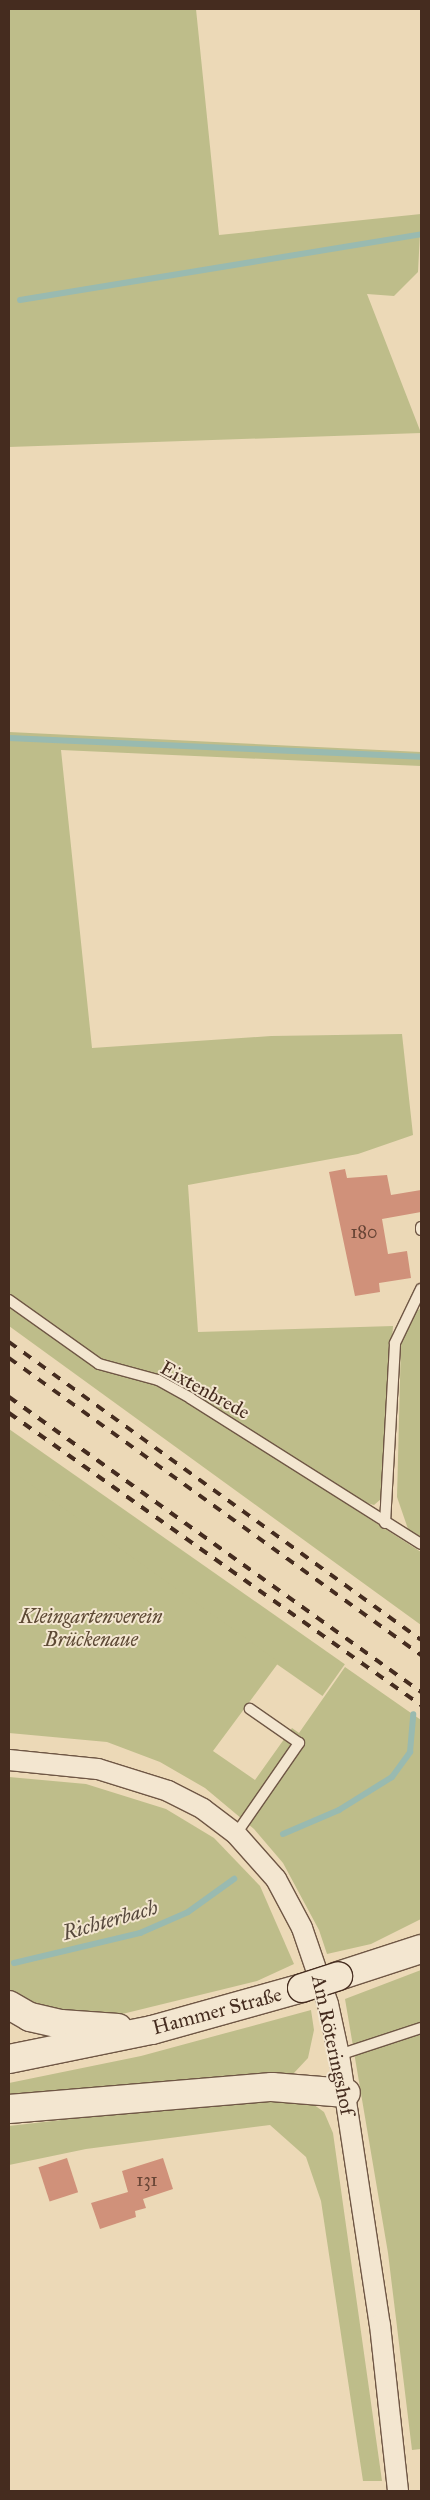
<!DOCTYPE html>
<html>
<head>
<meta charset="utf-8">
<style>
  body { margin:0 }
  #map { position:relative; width:430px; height:2500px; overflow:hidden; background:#ecd9b7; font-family:"IM FELL Great Primer",serif }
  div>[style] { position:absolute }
  .green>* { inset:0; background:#bebd8a; transform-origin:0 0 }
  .stream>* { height:6px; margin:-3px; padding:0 3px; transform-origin:3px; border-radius:3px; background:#99bab0 }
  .building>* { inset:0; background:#d0917a; transform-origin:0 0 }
  .roads { filter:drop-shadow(1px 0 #6f5745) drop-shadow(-1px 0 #6f5745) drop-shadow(0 1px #6f5745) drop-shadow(0 -1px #6f5745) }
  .service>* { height:10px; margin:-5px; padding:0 5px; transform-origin:5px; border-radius:5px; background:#f3e6d0 }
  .minor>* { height:20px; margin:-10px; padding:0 10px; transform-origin:10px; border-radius:10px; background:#f3e6d0 }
  .secondary>* { height:28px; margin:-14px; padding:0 14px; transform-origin:14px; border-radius:14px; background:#f3e6d0 }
  .rail>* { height:4px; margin-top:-2px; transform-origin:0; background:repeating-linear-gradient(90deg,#452c1f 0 9px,transparent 0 18px) }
  .bridges { filter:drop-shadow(1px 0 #452c1f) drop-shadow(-1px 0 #452c1f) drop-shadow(0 1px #452c1f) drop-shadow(0 -1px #452c1f) }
  .secondary-bridge>* { height:28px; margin:-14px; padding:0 14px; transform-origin:14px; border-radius:14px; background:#f3e6d0 }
  span { translate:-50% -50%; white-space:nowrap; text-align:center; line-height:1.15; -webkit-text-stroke:4px #f3e6d0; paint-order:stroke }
  .number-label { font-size:18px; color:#684536 }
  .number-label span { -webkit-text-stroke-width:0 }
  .street-label { font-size:20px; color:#452c1f }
  .park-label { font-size:20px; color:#5d4934; font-style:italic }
  .water-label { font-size:21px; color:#56483c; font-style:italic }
  .frame { position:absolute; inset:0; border:10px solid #452c1f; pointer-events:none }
</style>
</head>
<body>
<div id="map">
  <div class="green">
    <i style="clip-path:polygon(9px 9px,196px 9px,219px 235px,421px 214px,418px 272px,394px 296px,367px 294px,421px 433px,9px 447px)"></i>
    <i style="clip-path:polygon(9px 732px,421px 752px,421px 766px,61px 750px,92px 1048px,271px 1036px,402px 1034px,413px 1135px,358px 1154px,188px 1185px,198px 1332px,393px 1326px,381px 1499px,374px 1505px,360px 1501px,160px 1376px,100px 1359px,9px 1295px)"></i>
    <i style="clip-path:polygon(9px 1306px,98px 1368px,155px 1384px,187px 1401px,421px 1552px,421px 1625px,9px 1326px)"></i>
    <i style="clip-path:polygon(421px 1308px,421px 1537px,408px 1529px,397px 1497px,401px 1342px,414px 1313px)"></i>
    <i style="left:9px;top:1429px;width:410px;height:39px;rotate:35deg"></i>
    <i style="clip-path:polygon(9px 1469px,279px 1662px,213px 1751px,255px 1780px,292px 1728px,299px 1733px,345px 1667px,421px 1720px,421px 1919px,371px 1944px,327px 1954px,319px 1930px,283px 1863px,254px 1829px,205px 1788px,160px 1762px,107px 1742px,9px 1733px)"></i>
    <i style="clip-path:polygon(9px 1777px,86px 1784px,166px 1809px,214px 1838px,260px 1886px,294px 1964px,257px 1981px,114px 2016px,86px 2016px,23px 2002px,9px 1991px)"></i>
    <i style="clip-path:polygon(421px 1970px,421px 2449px,412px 2450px,388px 2253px,345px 1999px)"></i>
    <i style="clip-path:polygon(311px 2010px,314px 2030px,308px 2058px,293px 2074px,9px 2101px,9px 2083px,141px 2056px)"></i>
    <i style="clip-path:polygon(253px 2098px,310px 2102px,324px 2112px,333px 2133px,382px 2481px,363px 2481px,321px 2201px,306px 2157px,270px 2125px,86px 2149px,9px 2165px,9px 2126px)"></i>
  </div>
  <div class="stream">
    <i style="left:20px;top:300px;width:406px;rotate:-9.3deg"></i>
    <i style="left:9px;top:738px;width:412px;rotate:2.6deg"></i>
    <i style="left:283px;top:1834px;width:61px;rotate:-23.2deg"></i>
    <i style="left:339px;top:1810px;width:62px;rotate:-31.9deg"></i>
    <i style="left:392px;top:1777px;width:31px;rotate:-54deg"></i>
    <i style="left:410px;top:1752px;width:38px;rotate:-85deg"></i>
    <i style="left:14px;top:1963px;width:130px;rotate:-13.4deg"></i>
    <i style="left:140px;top:1933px;width:52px;rotate:-23.6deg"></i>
    <i style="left:188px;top:1912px;width:57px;rotate:-35.7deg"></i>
  </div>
  <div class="building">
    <i style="clip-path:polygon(345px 1169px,347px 1178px,387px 1175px,391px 1195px,421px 1190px,421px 1212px,382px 1219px,388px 1254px,407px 1251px,411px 1278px,379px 1283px,380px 1292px,355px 1296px,329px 1172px)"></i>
    <i style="left:67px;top:2158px;width:36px;height:30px;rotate:72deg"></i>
    <i style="clip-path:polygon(163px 2158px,173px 2189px,143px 2199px,146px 2208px,135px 2211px,136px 2217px,100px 2229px,91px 2203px,128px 2192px,122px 2171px)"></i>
  </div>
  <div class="roads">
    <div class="service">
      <i style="left:421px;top:1227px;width:3px;rotate:90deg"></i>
      <i style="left:9px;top:1300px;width:110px;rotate:35.4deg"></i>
      <i style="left:99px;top:1364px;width:61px;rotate:15.2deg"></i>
      <i style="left:158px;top:1380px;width:37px;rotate:29deg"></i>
      <i style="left:190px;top:1398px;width:273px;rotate:32.3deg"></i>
      <i style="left:385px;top:1523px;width:180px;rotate:-86.8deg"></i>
      <i style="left:395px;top:1343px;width:60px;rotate:-64.3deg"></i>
      <i style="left:236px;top:1834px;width:111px;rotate:-55.3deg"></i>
      <i style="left:299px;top:1743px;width:60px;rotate:-145.2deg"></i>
      <i style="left:339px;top:2055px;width:86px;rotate:-18.2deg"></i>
    </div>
    <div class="minor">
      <i style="left:9px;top:1760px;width:89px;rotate:5.8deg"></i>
      <i style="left:98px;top:1769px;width:73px;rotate:17.4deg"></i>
      <i style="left:168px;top:1791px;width:39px;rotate:27deg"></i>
      <i style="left:203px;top:1809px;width:41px;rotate:37.1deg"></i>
      <i style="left:236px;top:1834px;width:60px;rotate:48.4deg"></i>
      <i style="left:276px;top:1879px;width:55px;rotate:62deg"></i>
      <i style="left:302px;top:1928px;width:80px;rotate:71.1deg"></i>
      <i style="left:328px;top:2004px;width:52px;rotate:77.8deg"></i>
      <i style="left:339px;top:2055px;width:273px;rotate:81.4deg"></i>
      <i style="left:380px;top:2325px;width:167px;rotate:83.8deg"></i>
    </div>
    <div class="secondary">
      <i style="left:338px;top:1976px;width:87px;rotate:-18deg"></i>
      <i style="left:9px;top:2005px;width:24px;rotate:30deg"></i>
      <i style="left:30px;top:2017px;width:32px;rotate:13deg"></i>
      <i style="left:61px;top:2024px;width:57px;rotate:4deg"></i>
      <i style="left:9px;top:2059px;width:146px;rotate:-11.5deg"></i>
      <i style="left:152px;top:2030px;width:156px;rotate:-15.6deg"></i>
      <i style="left:9px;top:2109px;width:264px;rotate:-4.8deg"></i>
      <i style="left:272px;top:2087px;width:74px;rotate:4.6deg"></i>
    </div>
  </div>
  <div class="rail">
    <i style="left:9px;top:1342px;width:508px;rotate:35.88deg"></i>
    <i style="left:9px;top:1358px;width:508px;rotate:35.79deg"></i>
    <i style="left:9px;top:1397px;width:507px;rotate:35.6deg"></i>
    <i style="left:9px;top:1413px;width:505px;rotate:35.33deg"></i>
  </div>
  <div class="bridges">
    <div class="secondary-bridge">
      <i style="left:302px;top:1988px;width:38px;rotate:-18deg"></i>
    </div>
  </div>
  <div class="number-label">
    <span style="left:364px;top:1232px">180</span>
    <span style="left:147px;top:2180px">131</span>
  </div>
  <div class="street-label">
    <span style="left:205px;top:1390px;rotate:29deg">Eixtenbrede</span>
    <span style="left:217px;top:2011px;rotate:-15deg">Hammer Straße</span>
    <span style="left:333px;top:2045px;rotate:78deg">Am Röteringshof</span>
  </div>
  <div class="park-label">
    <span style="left:91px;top:1628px">Kleingartenverein<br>Brückenaue</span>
  </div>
  <div class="water-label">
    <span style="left:110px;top:1920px;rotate:-16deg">Richterbach</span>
  </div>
  <div class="frame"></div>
</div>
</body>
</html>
